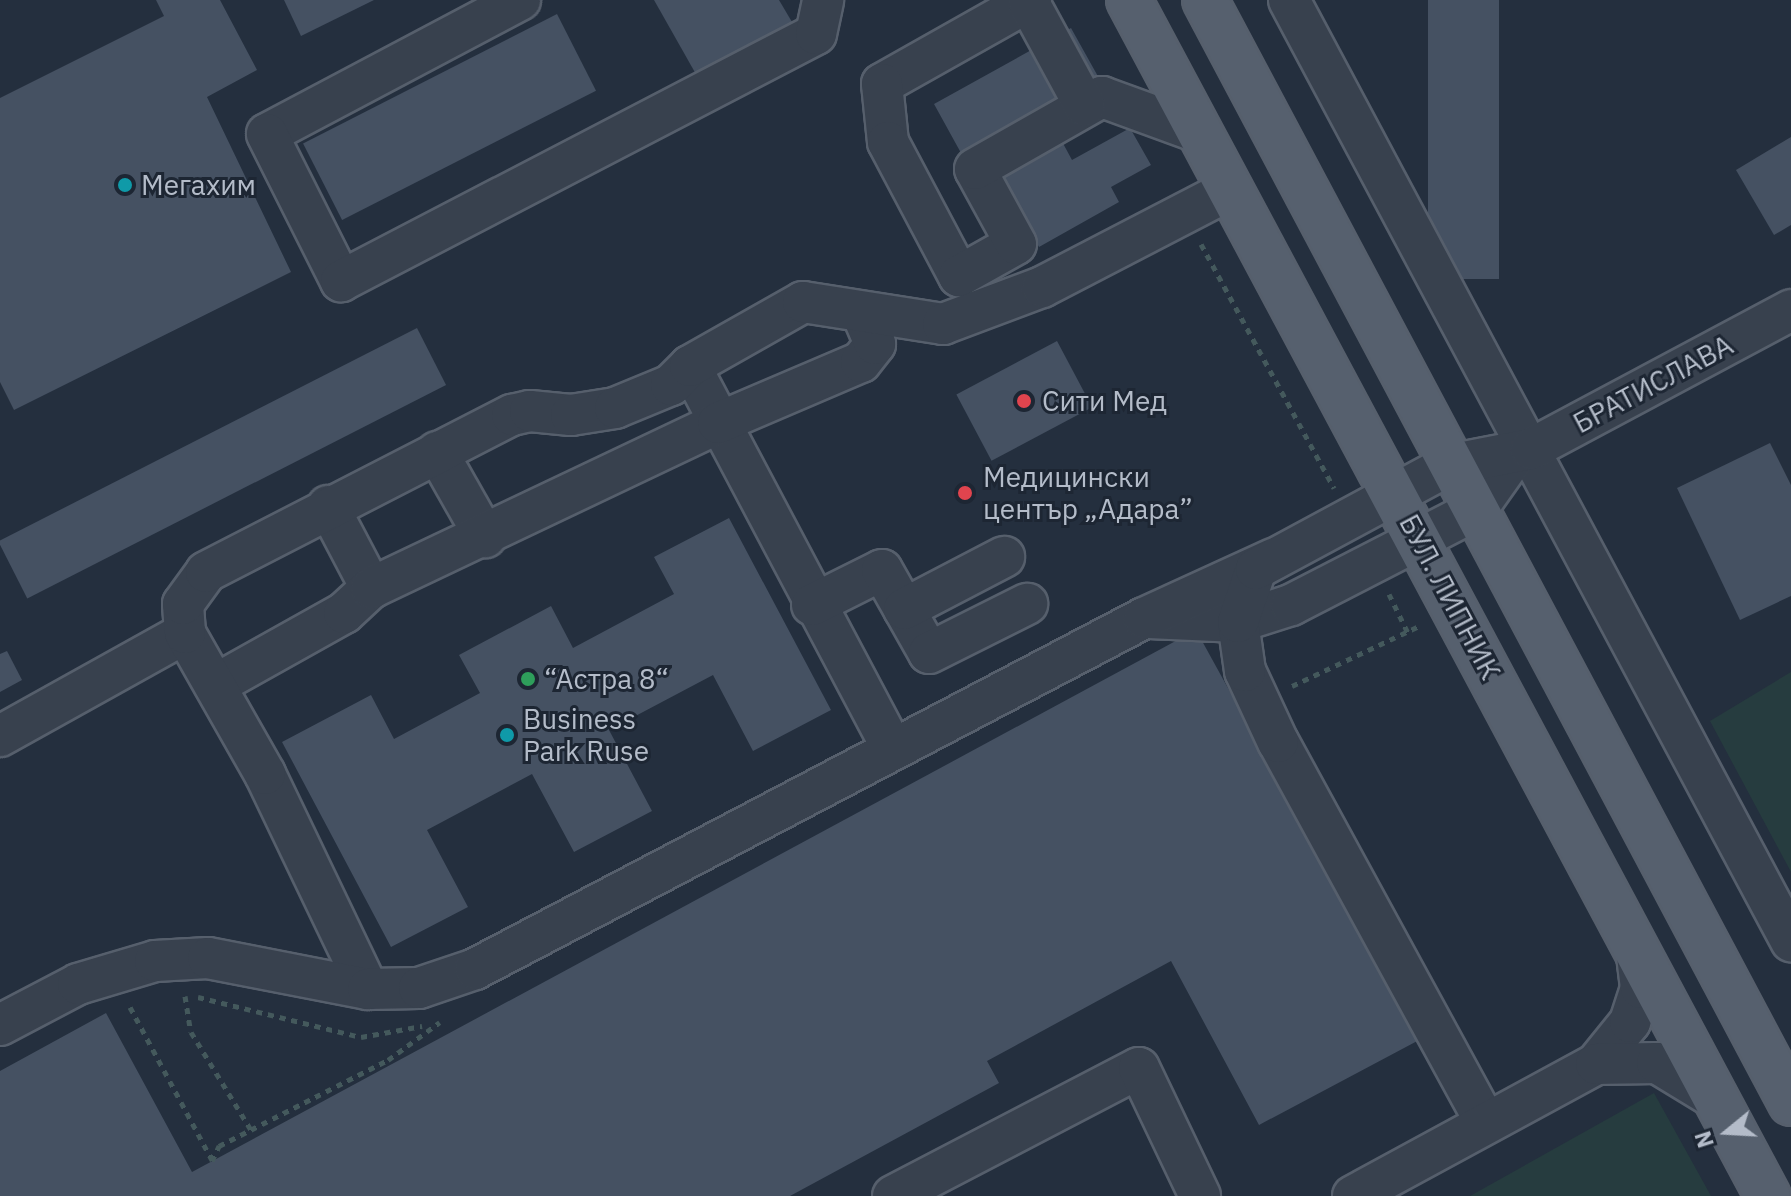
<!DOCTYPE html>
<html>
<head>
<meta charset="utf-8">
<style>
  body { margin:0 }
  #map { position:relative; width:1791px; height:1196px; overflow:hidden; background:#242f3e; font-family:"IBM Plex Sans",sans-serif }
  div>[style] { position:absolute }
  .green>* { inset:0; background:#263c3f }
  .building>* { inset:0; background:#455162; transform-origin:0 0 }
  .path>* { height:5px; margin-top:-2.5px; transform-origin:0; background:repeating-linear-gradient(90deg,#44595c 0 6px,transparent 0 12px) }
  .roads { filter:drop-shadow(2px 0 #565f6c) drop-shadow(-2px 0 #565f6c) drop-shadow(0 2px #565f6c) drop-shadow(0 -2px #565f6c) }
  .minor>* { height:40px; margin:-20px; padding:0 20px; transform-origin:20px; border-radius:20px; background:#38414e }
  .major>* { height:44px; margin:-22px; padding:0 22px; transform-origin:22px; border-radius:22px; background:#56606e }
  .dots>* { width:22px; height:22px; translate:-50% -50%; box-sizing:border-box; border:4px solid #1d2633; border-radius:50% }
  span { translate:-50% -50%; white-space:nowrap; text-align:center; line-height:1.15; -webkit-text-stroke:6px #1d2633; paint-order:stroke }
  .poi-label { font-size:28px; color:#b4bcc9 }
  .left { translate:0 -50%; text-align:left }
  .street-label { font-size:28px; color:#b4bcc9 }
  .north { position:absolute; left:1687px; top:1092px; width:80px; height:80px; -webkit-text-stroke:6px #1d2633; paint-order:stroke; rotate:252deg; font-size:22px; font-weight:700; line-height:32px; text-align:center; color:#b4bcc9 }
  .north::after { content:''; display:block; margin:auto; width:28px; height:36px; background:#b4bcc9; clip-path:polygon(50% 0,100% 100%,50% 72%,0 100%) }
</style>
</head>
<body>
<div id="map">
  <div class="green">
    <i style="clip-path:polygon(1791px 672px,1791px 872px,1710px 721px)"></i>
    <i style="clip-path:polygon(1654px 1093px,1711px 1196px,1470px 1196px)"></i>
  </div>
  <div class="building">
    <i style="clip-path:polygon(156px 0,220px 0,257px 70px,207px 97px,291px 272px,14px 410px,0 382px,0 98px,164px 16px)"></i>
    <i style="clip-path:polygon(284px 0,374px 0,301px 36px)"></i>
    <i style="clip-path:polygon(654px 0,779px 0,792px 22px,697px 76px)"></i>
    <i style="left:1428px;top:0;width:71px;height:279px"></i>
    <i style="left:557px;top:14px;width:86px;height:285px;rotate:63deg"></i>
    <i style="clip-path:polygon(1071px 28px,1100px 80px,1045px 110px,1072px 160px,1130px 128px,1151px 165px,1111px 187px,1119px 202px,1039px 247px,981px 142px,961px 153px,934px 104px)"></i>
    <i style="clip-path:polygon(1791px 137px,1791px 225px,1774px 235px,1736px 170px)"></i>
    <i style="left:417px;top:328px;width:64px;height:470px;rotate:63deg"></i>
    <i style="left:1057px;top:341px;width:75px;height:114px;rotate:62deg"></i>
    <i style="clip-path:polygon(1770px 443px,1791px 485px,1791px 596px,1740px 620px,1677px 488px)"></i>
    <i style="clip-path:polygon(729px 518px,831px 710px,753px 751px,713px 675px,609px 730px,652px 811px,574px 852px,532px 774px,427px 830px,468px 907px,391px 947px,282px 742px,371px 695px,394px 739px,480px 693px,459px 655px,551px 606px,573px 648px,674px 594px,654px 557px)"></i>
    <i style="clip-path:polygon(1196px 630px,1421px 1039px,1259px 1125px,1171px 961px,987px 1061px,999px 1083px,790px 1196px,0 1196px,0 1071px,106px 1013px,192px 1172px)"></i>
    <i style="clip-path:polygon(7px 651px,22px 680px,0 692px,0 654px)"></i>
  </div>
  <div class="path">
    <i style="left:1201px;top:244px;width:278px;rotate:61.4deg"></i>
    <i style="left:1389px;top:594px;width:43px;rotate:64deg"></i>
    <i style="left:1292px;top:686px;width:143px;rotate:-25.3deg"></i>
    <i style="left:185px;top:996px;width:36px;rotate:81deg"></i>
    <i style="left:191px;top:1032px;width:115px;rotate:58.5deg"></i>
    <i style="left:198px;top:997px;width:168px;rotate:13.8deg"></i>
    <i style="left:361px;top:1037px;width:62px;rotate:-10.2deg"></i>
    <i style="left:130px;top:1007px;width:174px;rotate:61.8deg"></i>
    <i style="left:212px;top:1161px;width:17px;rotate:-65deg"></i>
    <i style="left:219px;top:1146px;width:190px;rotate:-27deg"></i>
    <i style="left:388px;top:1060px;width:64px;rotate:-36.2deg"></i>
  </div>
  <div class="roads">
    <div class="minor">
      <i style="left:520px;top:0;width:286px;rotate:152.1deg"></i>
      <i style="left:267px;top:134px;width:165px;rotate:63.3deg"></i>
      <i style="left:341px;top:281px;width:535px;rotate:-27.47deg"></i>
      <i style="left:816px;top:34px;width:35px;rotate:-78deg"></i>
      <i style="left:1031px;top:0;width:171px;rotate:150.6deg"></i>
      <i style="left:882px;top:84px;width:58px;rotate:84.1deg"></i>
      <i style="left:888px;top:142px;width:152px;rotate:62.1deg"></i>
      <i style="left:959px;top:276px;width:65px;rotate:-29.3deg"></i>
      <i style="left:1016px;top:244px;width:85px;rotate:-118.7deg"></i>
      <i style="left:975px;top:169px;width:146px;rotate:-29.6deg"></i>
      <i style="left:1102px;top:97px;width:105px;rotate:20deg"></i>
      <i style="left:1289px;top:0;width:1067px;rotate:61.92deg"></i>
      <i style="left:1029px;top:3px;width:117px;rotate:61.5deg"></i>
      <i style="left:690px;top:366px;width:434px;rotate:62.1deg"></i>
      <i style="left:437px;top:452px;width:98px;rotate:60.5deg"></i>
      <i style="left:328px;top:506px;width:93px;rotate:62.3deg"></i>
      <i style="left:812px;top:605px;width:78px;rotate:-26.6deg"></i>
      <i style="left:882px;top:570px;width:95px;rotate:60.5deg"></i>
      <i style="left:929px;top:653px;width:110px;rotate:-26.6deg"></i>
      <i style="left:904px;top:609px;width:113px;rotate:-27.5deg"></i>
      <i style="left:1149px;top:618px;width:89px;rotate:2.6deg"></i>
      <i style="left:1238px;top:622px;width:56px;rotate:-17.8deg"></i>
      <i style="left:1291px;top:605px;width:208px;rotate:-27.2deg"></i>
      <i style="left:1476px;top:510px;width:67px;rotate:-54.7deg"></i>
      <i style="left:215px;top:685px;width:148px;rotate:-29.2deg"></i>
      <i style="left:344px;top:613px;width:37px;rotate:-43deg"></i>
      <i style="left:371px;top:588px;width:384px;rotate:-25.4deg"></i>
      <i style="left:718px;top:423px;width:155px;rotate:-23.1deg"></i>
      <i style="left:861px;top:362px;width:23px;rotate:-52deg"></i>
      <i style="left:875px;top:344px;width:33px;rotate:-113deg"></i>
      <i style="left:0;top:736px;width:212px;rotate:-29.1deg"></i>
      <i style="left:368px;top:989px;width:238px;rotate:-115.6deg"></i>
      <i style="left:265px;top:774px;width:162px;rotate:-119.6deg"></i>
      <i style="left:185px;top:633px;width:29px;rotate:-94deg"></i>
      <i style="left:183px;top:604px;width:39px;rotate:-54deg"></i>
      <i style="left:206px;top:572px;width:344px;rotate:-27.2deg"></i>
      <i style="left:512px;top:415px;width:18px;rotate:-13deg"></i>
      <i style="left:530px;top:411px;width:41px;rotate:5.6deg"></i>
      <i style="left:571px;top:415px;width:45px;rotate:-9deg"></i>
      <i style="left:615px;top:408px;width:61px;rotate:-22.3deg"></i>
      <i style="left:671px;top:385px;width:27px;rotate:-45deg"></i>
      <i style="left:690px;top:366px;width:130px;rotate:-29.5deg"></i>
      <i style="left:803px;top:302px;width:142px;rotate:8.9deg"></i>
      <i style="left:943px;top:324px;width:106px;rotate:-20.5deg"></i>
      <i style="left:1042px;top:287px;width:213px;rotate:-27.4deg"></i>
      <i style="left:0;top:1025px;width:88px;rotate:-27.7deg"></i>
      <i style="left:78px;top:984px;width:80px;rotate:-16.6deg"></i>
      <i style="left:155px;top:961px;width:53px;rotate:-3.2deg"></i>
      <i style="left:208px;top:958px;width:163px;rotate:11deg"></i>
      <i style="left:368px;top:989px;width:51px;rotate:-1.1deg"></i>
      <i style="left:419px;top:988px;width:59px;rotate:-18.7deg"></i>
      <i style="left:475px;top:969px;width:755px;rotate:-27.68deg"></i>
      <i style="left:1144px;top:618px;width:142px;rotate:-24.6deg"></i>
      <i style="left:1596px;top:1064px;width:54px;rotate:-51deg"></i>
      <i style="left:1630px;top:1022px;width:36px;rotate:-72deg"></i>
      <i style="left:1641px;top:988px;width:41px;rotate:-97deg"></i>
      <i style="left:1486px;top:1123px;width:434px;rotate:-118.6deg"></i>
      <i style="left:1278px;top:742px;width:78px;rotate:-114.9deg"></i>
      <i style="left:1245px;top:671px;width:49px;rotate:-98.1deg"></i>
      <i style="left:1238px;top:622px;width:56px;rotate:-71.2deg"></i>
      <i style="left:1256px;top:569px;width:219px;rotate:-28.3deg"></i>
      <i style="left:1449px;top:465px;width:84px;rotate:-11deg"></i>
      <i style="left:1531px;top:449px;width:295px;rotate:-28.1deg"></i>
      <i style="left:893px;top:1196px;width:277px;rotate:-27.5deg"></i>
      <i style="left:1139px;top:1068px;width:142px;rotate:64.5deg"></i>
      <i style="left:1353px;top:1196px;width:277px;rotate:-28.5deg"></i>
      <i style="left:1596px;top:1064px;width:61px;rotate:-0.9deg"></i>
      <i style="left:1657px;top:1063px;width:71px;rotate:31.2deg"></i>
    </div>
    <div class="major">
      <i style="left:1129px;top:0;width:1356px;rotate:61.89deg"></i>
      <i style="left:1205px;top:0;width:1249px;rotate:62.02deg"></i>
    </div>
  </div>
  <div class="dots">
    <i style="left:125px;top:185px;background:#0f9aa8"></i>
    <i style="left:1024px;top:401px;background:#e0444e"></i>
    <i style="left:965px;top:493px;background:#e0444e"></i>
    <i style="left:528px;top:679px;background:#2e9e5b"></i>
    <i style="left:507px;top:735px;background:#0f9aa8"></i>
  </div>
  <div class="poi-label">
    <span class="left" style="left:141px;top:185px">Мегахим</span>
    <span class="left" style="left:1042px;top:401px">Сити Мед</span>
    <span class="left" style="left:983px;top:493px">Медицински<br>център „Адара”</span>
    <span class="left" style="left:544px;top:679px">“Астра 8“</span>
    <span class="left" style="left:523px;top:735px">Business<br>Park Ruse</span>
  </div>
  <div class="street-label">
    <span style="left:1653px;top:384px;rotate:-28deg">БРАТИСЛАВА</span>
    <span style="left:1450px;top:597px;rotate:62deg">БУЛ. ЛИПНИК</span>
  </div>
  <div class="north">N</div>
</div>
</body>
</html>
